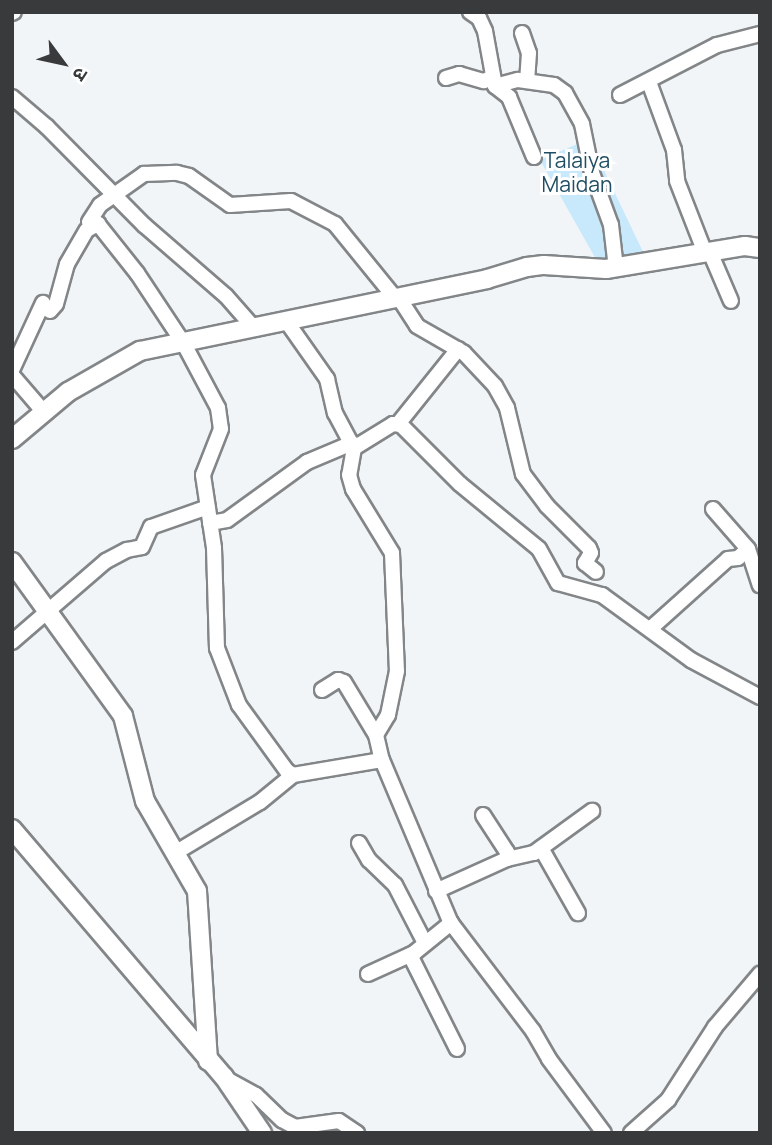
<!DOCTYPE html>
<html>
<head>
<meta charset="utf-8">
<style>
  body { margin:0 }
  #map { position:relative; width:772px; height:1145px; overflow:hidden; background:#f2f5f7; font-family:Manrope,"Noto Sans Devanagari",sans-serif }
  div>[style] { position:absolute }
  .green>* { inset:0; background:#c7e9fb }
  .roads { filter:drop-shadow(2px 0 #838688) drop-shadow(-2px 0 #838688) drop-shadow(0 2px #838688) drop-shadow(0 -2px #838688) }
  .minor>* { height:14px; margin:-7px; padding:0 7px; transform-origin:7px; border-radius:7px; background:#fff }
  .tertiary>* { height:18px; margin:-9px; padding:0 9px; transform-origin:9px; border-radius:9px; background:#fff }
  span { translate:-50% -50%; white-space:nowrap; text-align:center; line-height:1.15; -webkit-text-stroke:6px #fff; paint-order:stroke }
  .park-label { font-size:21px; color:#1f4d63 }
  .frame { position:absolute; inset:0; border:14px solid #393a3b; pointer-events:none }
  .north { position:absolute; left:28px; top:28px; width:70px; height:70px; -webkit-text-stroke:5px #fff; paint-order:stroke; rotate:123deg; font-size:19px; font-weight:700; line-height:28px; text-align:center; color:#393a3b }
  .north::after { content:''; display:block; margin:auto; width:24px; height:32px; background:#393a3b; clip-path:polygon(50% 0,100% 100%,50% 72%,0 100%) }
</style>
</head>
<body>
<div id="map">
  <div class="green">
    <i style="clip-path:polygon(589px 139px,646px 258px,597px 261px,540px 160px)"></i>
  </div>
  <div class="roads">
    <div class="minor">
      <i style="left:470px;top:12px;width:11px;rotate:34deg"></i>
      <i style="left:479px;top:18px;width:14px;rotate:65deg"></i>
      <i style="left:485px;top:31px;width:56px;rotate:79.7deg"></i>
      <i style="left:495px;top:86px;width:18px;rotate:38deg"></i>
      <i style="left:509px;top:97px;width:65px;rotate:67.4deg"></i>
      <i style="left:12px;top:13px;width:2px;rotate:-27deg"></i>
      <i style="left:522px;top:33px;width:21px;rotate:71deg"></i>
      <i style="left:529px;top:53px;width:28px;rotate:94deg"></i>
      <i style="left:446px;top:78px;width:14px;rotate:-17deg"></i>
      <i style="left:459px;top:74px;width:26px;rotate:16deg"></i>
      <i style="left:484px;top:81px;width:10px;rotate:-24deg"></i>
      <i style="left:649px;top:82px;width:72px;rotate:69.8deg"></i>
      <i style="left:674px;top:150px;width:31px;rotate:84deg"></i>
      <i style="left:677px;top:181px;width:77px;rotate:68.7deg"></i>
      <i style="left:495px;top:86px;width:24px;rotate:-15deg"></i>
      <i style="left:518px;top:80px;width:36px;rotate:8deg"></i>
      <i style="left:554px;top:85px;width:14px;rotate:36deg"></i>
      <i style="left:565px;top:93px;width:35px;rotate:61deg"></i>
      <i style="left:582px;top:124px;width:50px;rotate:78.5deg"></i>
      <i style="left:592px;top:173px;width:55px;rotate:69.9deg"></i>
      <i style="left:611px;top:225px;width:43px;rotate:83.4deg"></i>
      <i style="left:620px;top:95px;width:109px;rotate:-27.3deg"></i>
      <i style="left:717px;top:45px;width:44px;rotate:-14.3deg"></i>
      <i style="left:12px;top:97px;width:46px;rotate:40.6deg"></i>
      <i style="left:47px;top:127px;width:138px;rotate:45.3deg"></i>
      <i style="left:144px;top:225px;width:108px;rotate:40.9deg"></i>
      <i style="left:226px;top:296px;width:44px;rotate:48.7deg"></i>
      <i style="left:89px;top:222px;width:20px;rotate:-57deg"></i>
      <i style="left:100px;top:205px;width:54px;rotate:-35.2deg"></i>
      <i style="left:144px;top:174px;width:33px;rotate:-2deg"></i>
      <i style="left:177px;top:173px;width:12px;rotate:14deg"></i>
      <i style="left:189px;top:176px;width:50px;rotate:35.3deg"></i>
      <i style="left:230px;top:205px;width:61px;rotate:-3.8deg"></i>
      <i style="left:291px;top:201px;width:50px;rotate:27.6deg"></i>
      <i style="left:335px;top:224px;width:97px;rotate:50.9deg"></i>
      <i style="left:710px;top:252px;width:53px;rotate:66.8deg"></i>
      <i style="left:399px;top:298px;width:33px;rotate:57deg"></i>
      <i style="left:417px;top:326px;width:54px;rotate:29.9deg"></i>
      <i style="left:464px;top:353px;width:45px;rotate:46.8deg"></i>
      <i style="left:495px;top:386px;width:25px;rotate:61deg"></i>
      <i style="left:507px;top:408px;width:68px;rotate:76.4deg"></i>
      <i style="left:523px;top:474px;width:40px;rotate:53deg"></i>
      <i style="left:547px;top:506px;width:59px;rotate:45deg"></i>
      <i style="left:589px;top:548px;width:5px;rotate:68deg"></i>
      <i style="left:591px;top:553px;width:12px;rotate:121deg"></i>
      <i style="left:585px;top:563px;width:14px;rotate:39deg"></i>
      <i style="left:50px;top:311px;width:9px;rotate:-49deg"></i>
      <i style="left:56px;top:304px;width:41px;rotate:-74.6deg"></i>
      <i style="left:67px;top:264px;width:39px;rotate:-60deg"></i>
      <i style="left:87px;top:230px;width:13px;rotate:-29deg"></i>
      <i style="left:98px;top:224px;width:63px;rotate:51.5deg"></i>
      <i style="left:137px;top:273px;width:85px;rotate:56.5deg"></i>
      <i style="left:184px;top:344px;width:72px;rotate:62deg"></i>
      <i style="left:218px;top:408px;width:21px;rotate:82deg"></i>
      <i style="left:221px;top:429px;width:49px;rotate:111.4deg"></i>
      <i style="left:203px;top:475px;width:74px;rotate:81.4deg"></i>
      <i style="left:214px;top:548px;width:100px;rotate:88.3deg"></i>
      <i style="left:217px;top:648px;width:61px;rotate:68.9deg"></i>
      <i style="left:239px;top:705px;width:82px;rotate:54deg"></i>
      <i style="left:287px;top:771px;width:7px;rotate:34deg"></i>
      <i style="left:293px;top:775px;width:90px;rotate:-9.6deg"></i>
      <i style="left:382px;top:760px;width:177px;rotate:67.1deg"></i>
      <i style="left:451px;top:923px;width:136px;rotate:52.8deg"></i>
      <i style="left:533px;top:1031px;width:32px;rotate:60deg"></i>
      <i style="left:549px;top:1059px;width:92px;rotate:53.4deg"></i>
      <i style="left:287px;top:322px;width:70px;rotate:54.9deg"></i>
      <i style="left:327px;top:379px;width:35px;rotate:77deg"></i>
      <i style="left:335px;top:413px;width:40px;rotate:62deg"></i>
      <i style="left:354px;top:448px;width:27px;rotate:100deg"></i>
      <i style="left:349px;top:475px;width:15px;rotate:74deg"></i>
      <i style="left:353px;top:489px;width:75px;rotate:58.6deg"></i>
      <i style="left:392px;top:553px;width:118px;rotate:87.6deg"></i>
      <i style="left:397px;top:671px;width:45px;rotate:101.6deg"></i>
      <i style="left:388px;top:715px;width:23px;rotate:121deg"></i>
      <i style="left:376px;top:735px;width:26px;rotate:77deg"></i>
      <i style="left:12px;top:370px;width:74px;rotate:-65.2deg"></i>
      <i style="left:12px;top:375px;width:48px;rotate:49.3deg"></i>
      <i style="left:398px;top:424px;width:96px;rotate:-51.3deg"></i>
      <i style="left:354px;top:448px;width:46px;rotate:-31.6deg"></i>
      <i style="left:393px;top:424px;width:8px;rotate:7deg"></i>
      <i style="left:401px;top:425px;width:83px;rotate:45deg"></i>
      <i style="left:460px;top:484px;width:102px;rotate:39.4deg"></i>
      <i style="left:539px;top:549px;width:39px;rotate:61deg"></i>
      <i style="left:558px;top:583px;width:46px;rotate:15.3deg"></i>
      <i style="left:602px;top:595px;width:110px;rotate:36.1deg"></i>
      <i style="left:691px;top:660px;width:78px;rotate:28.2deg"></i>
      <i style="left:713px;top:509px;width:53px;rotate:48.8deg"></i>
      <i style="left:748px;top:549px;width:38px;rotate:72deg"></i>
      <i style="left:210px;top:523px;width:17px;rotate:-10deg"></i>
      <i style="left:227px;top:520px;width:99px;rotate:-35.9deg"></i>
      <i style="left:307px;top:462px;width:49px;rotate:-22.9deg"></i>
      <i style="left:650px;top:629px;width:105px;rotate:-41.9deg"></i>
      <i style="left:728px;top:559px;width:10px;rotate:-6deg"></i>
      <i style="left:738px;top:558px;width:13px;rotate:-42deg"></i>
      <i style="left:12px;top:642px;width:124px;rotate:-40.8deg"></i>
      <i style="left:106px;top:561px;width:24px;rotate:-28deg"></i>
      <i style="left:127px;top:550px;width:15px;rotate:-11deg"></i>
      <i style="left:142px;top:547px;width:22px;rotate:-66deg"></i>
      <i style="left:151px;top:527px;width:60px;rotate:-19.3deg"></i>
      <i style="left:322px;top:690px;width:19px;rotate:-32deg"></i>
      <i style="left:338px;top:680px;width:6px;rotate:18deg"></i>
      <i style="left:344px;top:682px;width:62px;rotate:58.9deg"></i>
      <i style="left:359px;top:843px;width:20px;rotate:60deg"></i>
      <i style="left:369px;top:860px;width:36px;rotate:44deg"></i>
      <i style="left:395px;top:885px;width:65px;rotate:62.7deg"></i>
      <i style="left:541px;top:848px;width:75px;rotate:60.4deg"></i>
      <i style="left:175px;top:853px;width:99px;rotate:-31deg"></i>
      <i style="left:260px;top:802px;width:43px;rotate:-39.3deg"></i>
      <i style="left:507px;top:859px;width:28px;rotate:-13deg"></i>
      <i style="left:534px;top:853px;width:72px;rotate:-35.9deg"></i>
      <i style="left:436px;top:891px;width:78px;rotate:-24.3deg"></i>
      <i style="left:507px;top:859px;width:7px;rotate:-90deg"></i>
      <i style="left:507px;top:852px;width:44px;rotate:-123deg"></i>
      <i style="left:410px;top:955px;width:105px;rotate:63.4deg"></i>
      <i style="left:368px;top:974px;width:51px;rotate:-24.5deg"></i>
      <i style="left:414px;top:953px;width:48px;rotate:-39deg"></i>
      <i style="left:225px;top:1078px;width:35px;rotate:29deg"></i>
      <i style="left:256px;top:1095px;width:36px;rotate:44deg"></i>
      <i style="left:282px;top:1120px;width:15px;rotate:28deg"></i>
      <i style="left:295px;top:1127px;width:44px;rotate:-7.8deg"></i>
      <i style="left:339px;top:1121px;width:22px;rotate:34deg"></i>
      <i style="left:631px;top:1133px;width:50px;rotate:-41.7deg"></i>
      <i style="left:668px;top:1100px;width:87px;rotate:-57.2deg"></i>
      <i style="left:715px;top:1027px;width:70px;rotate:-49.7deg"></i>
    </div>
    <div class="tertiary">
      <i style="left:12px;top:439px;width:73px;rotate:-40deg"></i>
      <i style="left:68px;top:392px;width:83px;rotate:-29.7deg"></i>
      <i style="left:140px;top:351px;width:354px;rotate:-11.7deg"></i>
      <i style="left:487px;top:279px;width:42px;rotate:-16.7deg"></i>
      <i style="left:527px;top:267px;width:17px;rotate:-7deg"></i>
      <i style="left:544px;top:265px;width:62px;rotate:3.7deg"></i>
      <i style="left:606px;top:269px;width:141px;rotate:-9.4deg"></i>
      <i style="left:745px;top:246px;width:15px;rotate:8deg"></i>
      <i style="left:12px;top:562px;width:190px;rotate:54.2deg"></i>
      <i style="left:123px;top:716px;width:88px;rotate:75.5deg"></i>
      <i style="left:145px;top:801px;width:104px;rotate:60deg"></i>
      <i style="left:197px;top:891px;width:170px;rotate:86.3deg"></i>
      <i style="left:12px;top:829px;width:326px;rotate:49.5deg"></i>
      <i style="left:224px;top:1077px;width:68px;rotate:55.8deg"></i>
    </div>
  </div>
  <div class="park-label">
    <span style="left:577px;top:172px">Talaiya<br>Maidan</span>
  </div>
  <div class="frame"></div>
  <div class="north">उ</div>
</div>
</body>
</html>
